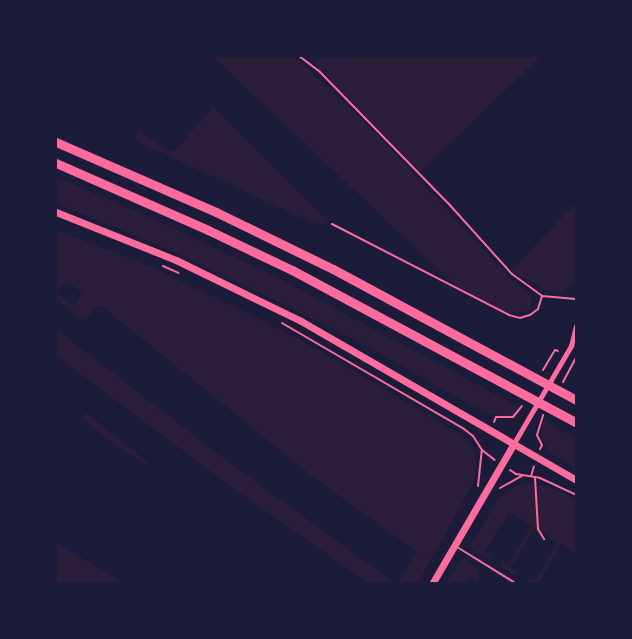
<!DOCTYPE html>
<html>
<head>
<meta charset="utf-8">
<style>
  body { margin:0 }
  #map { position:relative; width:632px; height:639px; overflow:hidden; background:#1b1b3a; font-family:Raleway,sans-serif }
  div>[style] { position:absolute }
  .green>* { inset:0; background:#2a1e3b }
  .path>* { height:2px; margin:-1px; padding:0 1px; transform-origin:1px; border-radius:1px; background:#ff6b9d }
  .service>* { height:2px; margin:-1px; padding:0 1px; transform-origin:1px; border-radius:1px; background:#ff6b9d }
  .minor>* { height:5px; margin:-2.5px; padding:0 2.5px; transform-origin:2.5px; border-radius:2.5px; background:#ff6b9d }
  .tertiary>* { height:7px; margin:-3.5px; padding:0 3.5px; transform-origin:3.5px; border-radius:3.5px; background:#ff6b9d }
  .trunk>* { height:9px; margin:-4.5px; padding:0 4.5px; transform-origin:4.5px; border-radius:4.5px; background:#ff6b9d }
  span { translate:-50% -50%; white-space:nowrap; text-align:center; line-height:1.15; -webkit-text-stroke:5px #1b1b3a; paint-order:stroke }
  .frame { position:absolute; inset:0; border:57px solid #1b1b3a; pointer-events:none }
</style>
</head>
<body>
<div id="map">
  <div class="green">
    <i style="clip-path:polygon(212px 56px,295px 56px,384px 142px,509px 277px,528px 292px,532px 302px,530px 308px,525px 312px,510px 313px,496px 309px,456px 286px)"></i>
    <i style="clip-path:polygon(337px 56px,541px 56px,420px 172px,315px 64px,321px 57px,336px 59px)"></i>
    <i style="clip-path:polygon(213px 107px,328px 221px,323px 225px,311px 222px,134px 140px,140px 130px,160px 146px,174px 152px)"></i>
    <i style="clip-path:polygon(56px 177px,149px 217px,276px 277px,520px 407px,512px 416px,505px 417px,480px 410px,363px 344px,261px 293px,158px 245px,56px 203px)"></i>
    <i style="clip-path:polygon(576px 203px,576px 270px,572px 285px,563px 292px,547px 291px,511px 270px)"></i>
    <i style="clip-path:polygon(evenodd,56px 230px,149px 266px,254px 316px,322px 352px,467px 439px,477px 459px,474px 481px,418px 583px,398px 583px,417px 552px,311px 475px,103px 307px,96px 306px,84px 322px,56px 299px,56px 230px,66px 281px,82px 293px,74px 306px,57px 293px,66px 281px)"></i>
    <i style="clip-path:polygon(56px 329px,235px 467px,395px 583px,368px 583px,233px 488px,59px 358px,56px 362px)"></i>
    <i style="clip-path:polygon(86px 413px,148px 462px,147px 465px,106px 439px,82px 417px)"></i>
    <i style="clip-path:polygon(544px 420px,576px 439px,576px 468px,549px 452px,540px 435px)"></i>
    <i style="clip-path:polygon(527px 483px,548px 486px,576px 500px,576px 553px,561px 544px,539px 583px,529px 583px,528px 577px,535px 581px,558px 542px,535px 528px,511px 567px,518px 573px,512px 574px,502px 568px,501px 561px,508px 565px,531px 526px,509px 512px,485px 551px,492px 555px,490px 557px,485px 558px,469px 547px,499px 498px,512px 488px)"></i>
    <i style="clip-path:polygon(56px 543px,125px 583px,56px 583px)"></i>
    <i style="clip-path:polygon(462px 558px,477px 567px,478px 578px,477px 581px,469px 576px,465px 583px,446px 583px)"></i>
  </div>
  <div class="path">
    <i style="left:299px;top:56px;width:26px;rotate:37deg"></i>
    <i style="left:320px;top:72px;width:183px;rotate:45.7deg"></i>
    <i style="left:448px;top:203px;width:96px;rotate:48deg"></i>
    <i style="left:512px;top:274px;width:37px;rotate:36deg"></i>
    <i style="left:542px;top:296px;width:34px;rotate:5deg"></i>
    <i style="left:332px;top:224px;width:199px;rotate:27.2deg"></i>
    <i style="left:509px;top:315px;width:11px;rotate:15deg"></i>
    <i style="left:520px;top:318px;width:10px;rotate:-17deg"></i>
    <i style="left:530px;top:315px;width:10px;rotate:-37deg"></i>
    <i style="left:538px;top:309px;width:14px;rotate:-73deg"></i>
    <i style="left:163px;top:266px;width:17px;rotate:24deg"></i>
    <i style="left:282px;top:323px;width:211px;rotate:30.2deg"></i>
    <i style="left:464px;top:429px;width:11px;rotate:38deg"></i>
    <i style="left:473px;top:436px;width:17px;rotate:57deg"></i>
    <i style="left:482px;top:450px;width:16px;rotate:38deg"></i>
    <i style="left:543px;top:370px;width:23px;rotate:-59deg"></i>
    <i style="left:555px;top:350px;width:3px;rotate:18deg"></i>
    <i style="left:563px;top:382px;width:27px;rotate:-62deg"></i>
    <i style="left:494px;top:422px;width:5px;rotate:-68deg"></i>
    <i style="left:496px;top:417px;width:17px"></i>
    <i style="left:513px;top:417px;width:14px;rotate:-51deg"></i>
    <i style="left:540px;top:449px;width:4px;rotate:-63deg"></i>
    <i style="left:542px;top:445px;width:11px;rotate:-117deg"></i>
    <i style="left:537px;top:435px;width:21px;rotate:-73deg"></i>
    <i style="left:510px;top:470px;width:7px;rotate:34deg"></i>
    <i style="left:516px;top:474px;width:24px;rotate:9deg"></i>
    <i style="left:540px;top:478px;width:40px;rotate:25deg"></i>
    <i style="left:531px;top:476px;width:10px;rotate:-73deg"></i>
    <i style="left:535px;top:478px;width:51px;rotate:86.6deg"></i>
    <i style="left:538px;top:529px;width:12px;rotate:59deg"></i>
    <i style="left:478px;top:486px;width:36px;rotate:-84deg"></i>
    <i style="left:500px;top:488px;width:26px;rotate:-29deg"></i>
  </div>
  <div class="service">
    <i style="left:457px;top:547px;width:70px;rotate:31.7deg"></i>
  </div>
  <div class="minor">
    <i style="left:514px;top:443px;width:113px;rotate:-59.6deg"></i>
    <i style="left:571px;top:346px;width:21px;rotate:-76deg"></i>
  </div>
  <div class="tertiary">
    <i style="left:56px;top:212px;width:129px;rotate:21.8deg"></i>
    <i style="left:176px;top:260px;width:139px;rotate:26deg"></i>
    <i style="left:301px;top:321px;width:318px;rotate:30deg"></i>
    <i style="left:432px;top:584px;width:163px;rotate:-59.8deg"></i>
  </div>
  <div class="trunk">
    <i style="left:56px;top:142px;width:175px;rotate:23.6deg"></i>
    <i style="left:216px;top:212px;width:130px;rotate:26deg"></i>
    <i style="left:333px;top:269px;width:276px;rotate:28.3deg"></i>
    <i style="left:56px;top:163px;width:166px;rotate:23.8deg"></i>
    <i style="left:208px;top:230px;width:93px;rotate:25.5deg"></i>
    <i style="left:292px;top:270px;width:322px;rotate:28.2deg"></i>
  </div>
  <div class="frame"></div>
</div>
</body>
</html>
